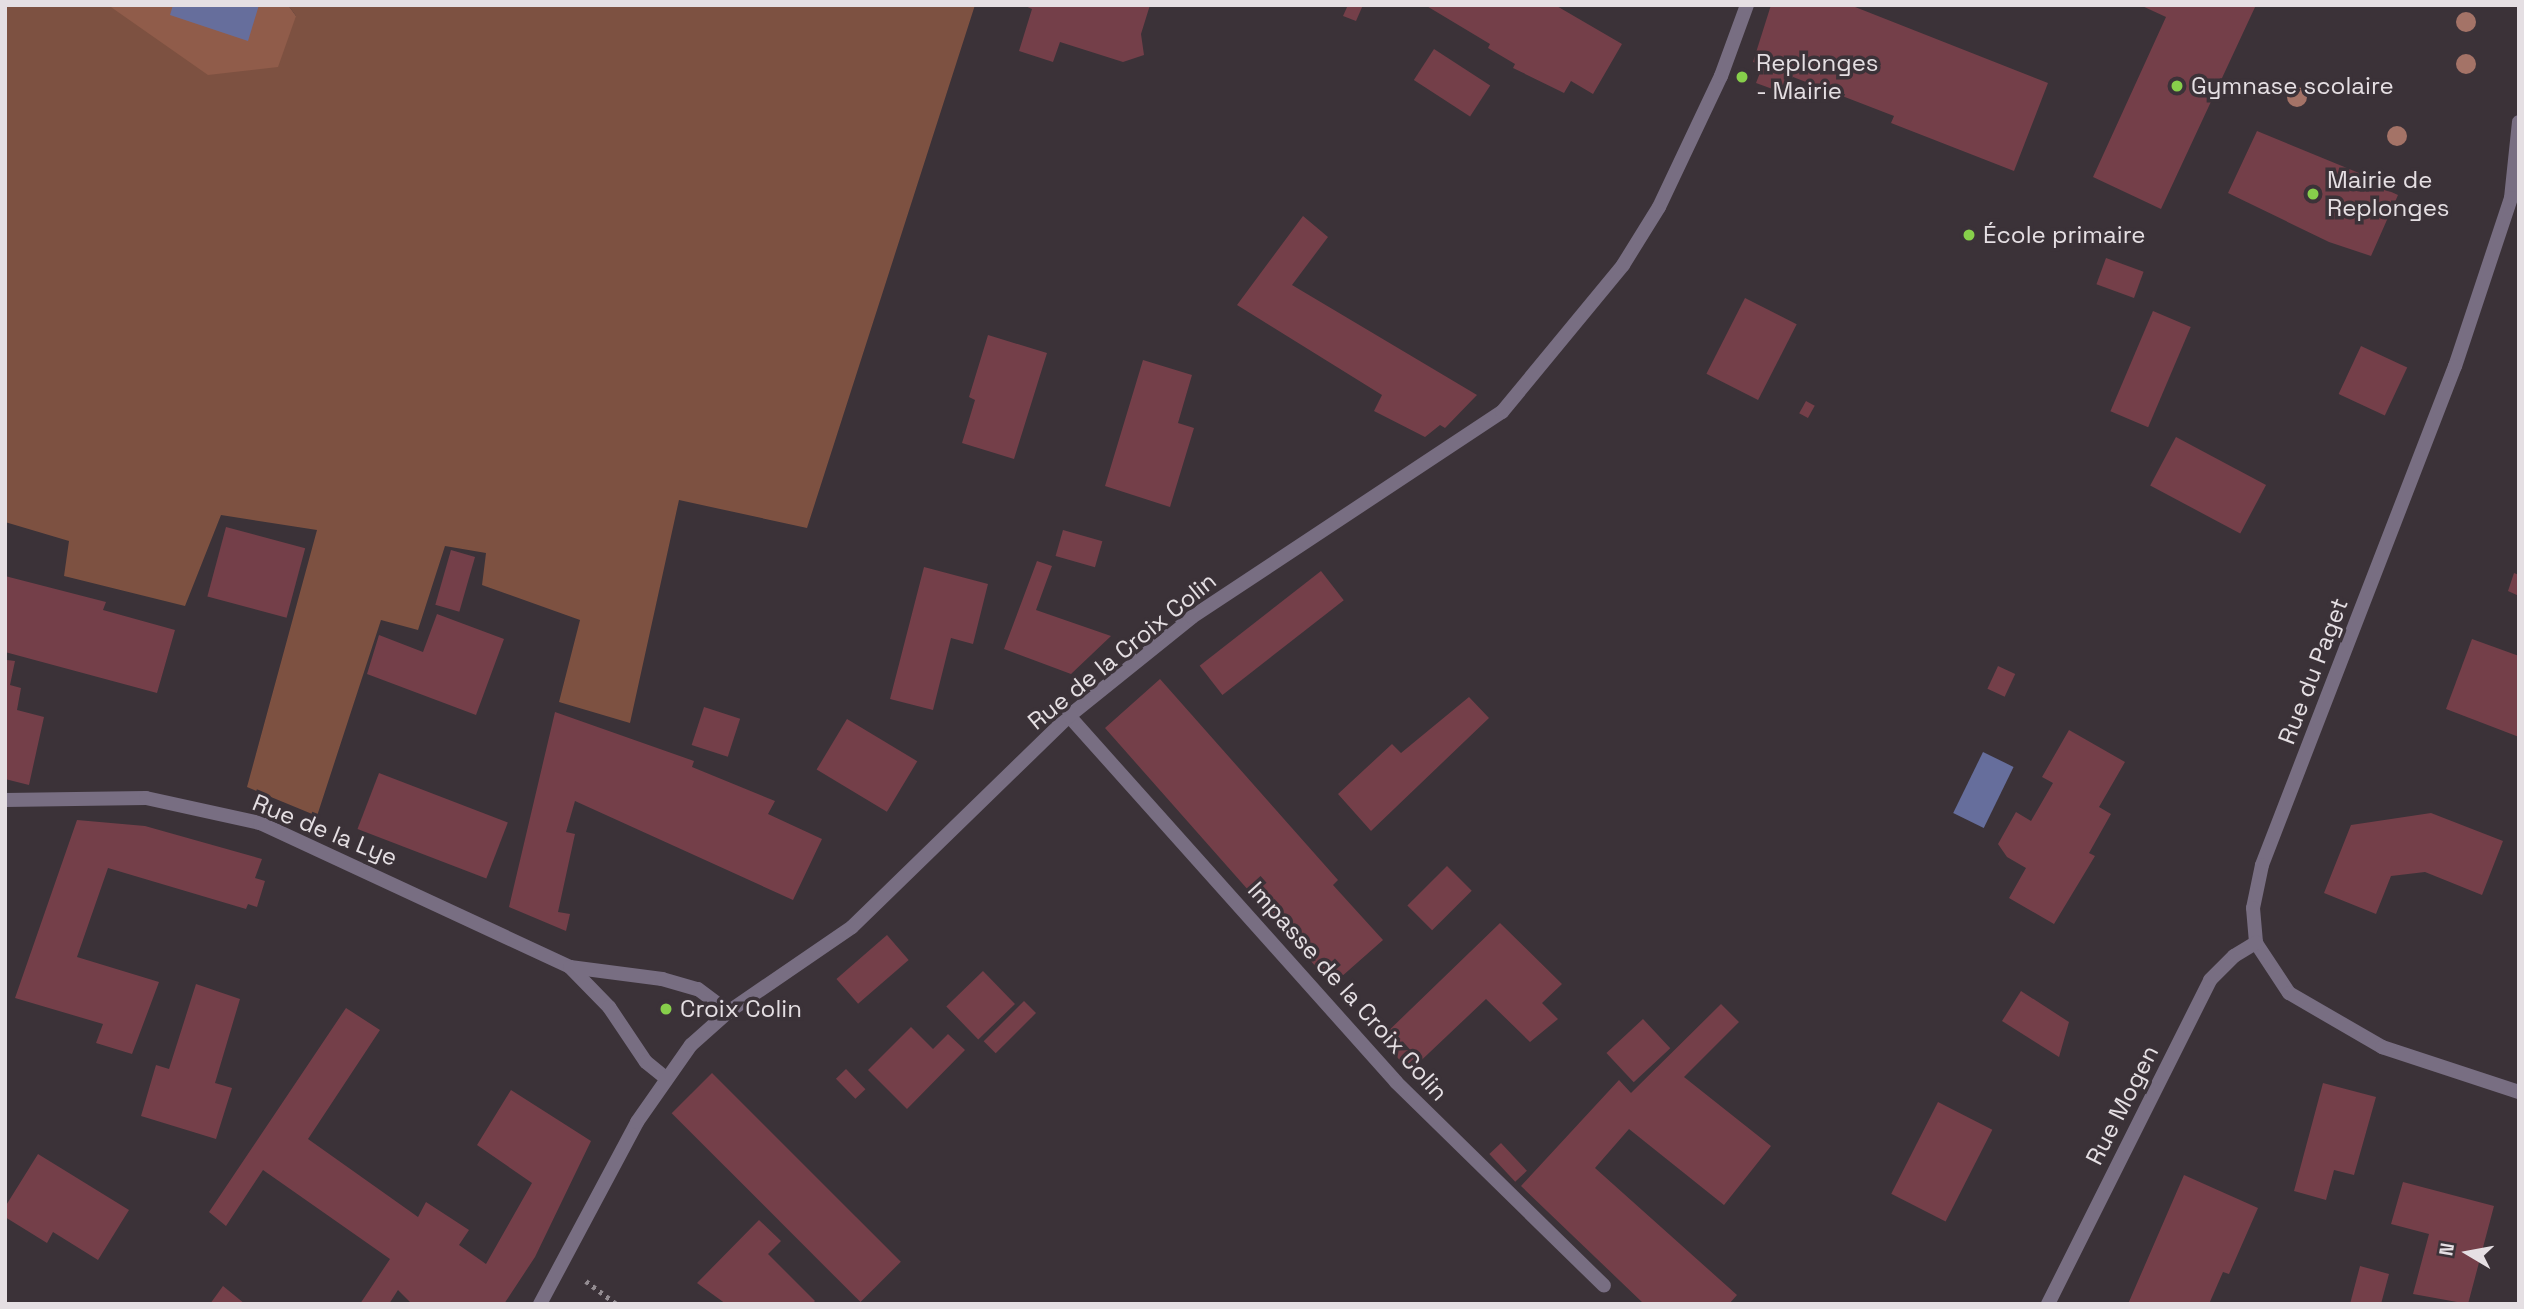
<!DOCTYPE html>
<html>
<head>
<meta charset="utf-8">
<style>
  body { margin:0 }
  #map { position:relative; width:2524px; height:1309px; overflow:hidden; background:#3b3238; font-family:"Space Grotesk",sans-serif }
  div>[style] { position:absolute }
  .green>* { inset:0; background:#7d5141 }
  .forest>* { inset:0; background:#905c4a }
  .water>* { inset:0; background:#666e9c; transform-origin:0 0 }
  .building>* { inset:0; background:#743f49; transform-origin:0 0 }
  .path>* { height:4.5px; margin-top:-2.25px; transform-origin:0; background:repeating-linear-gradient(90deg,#938c91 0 3.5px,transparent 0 8.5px) }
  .minor>* { height:14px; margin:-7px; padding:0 7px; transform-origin:7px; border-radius:7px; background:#786e82 }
  .tertiary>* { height:14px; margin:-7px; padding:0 7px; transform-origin:7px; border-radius:7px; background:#786e82 }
  .trees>* { width:20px; height:20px; margin:-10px; border-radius:50%; background:#a47367 }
  .dots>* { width:19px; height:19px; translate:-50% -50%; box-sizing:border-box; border:4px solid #3b3238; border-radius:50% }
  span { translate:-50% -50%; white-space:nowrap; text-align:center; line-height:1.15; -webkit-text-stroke:7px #3b3238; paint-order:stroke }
  .poi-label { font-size:24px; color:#e5dfe3 }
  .left { translate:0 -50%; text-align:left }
  .street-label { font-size:24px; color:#e5dfe3 }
  .frame { position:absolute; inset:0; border:7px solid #e5dfe3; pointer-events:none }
  .north { position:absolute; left:2433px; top:1218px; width:70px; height:70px; -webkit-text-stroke:5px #3b3238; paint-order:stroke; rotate:280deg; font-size:19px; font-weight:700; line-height:28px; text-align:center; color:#e5dfe3 }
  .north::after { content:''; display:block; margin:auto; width:24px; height:32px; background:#e5dfe3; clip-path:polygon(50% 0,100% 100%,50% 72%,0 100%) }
</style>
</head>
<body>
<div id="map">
  <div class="green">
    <i style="clip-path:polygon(5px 5px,108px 5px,117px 10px,296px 16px,288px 5px,975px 5px,807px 528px,679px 500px,630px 723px,559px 702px,580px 620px,482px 585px,486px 553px,445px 546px,418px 630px,381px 620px,317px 816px,247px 787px,317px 530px,221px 515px,185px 606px,64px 576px,69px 541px,5px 522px)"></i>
  </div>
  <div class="forest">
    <i style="clip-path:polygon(108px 5px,288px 5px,296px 16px,278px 67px,208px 75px)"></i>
  </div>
  <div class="water">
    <i style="clip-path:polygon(173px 5px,259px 5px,248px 41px,170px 15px)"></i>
    <i style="left:1983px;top:752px;width:34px;height:68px;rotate:26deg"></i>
  </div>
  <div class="building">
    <i style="clip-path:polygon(1023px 5px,1150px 5px,1141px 34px,1144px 55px,1123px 62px,1060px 42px,1053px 62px,1019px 51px,1032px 9px)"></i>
    <i style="clip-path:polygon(1348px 5px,1363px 5px,1356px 21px,1343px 16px)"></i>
    <i style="clip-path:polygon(1425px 5px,1555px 5px,1622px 44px,1593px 94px,1571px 81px,1564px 93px,1513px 68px,1515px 64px,1488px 48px,1490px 44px)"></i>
    <i style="clip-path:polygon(1771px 5px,1850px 5px,2048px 83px,2014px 171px,1891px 123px,1894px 116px,1793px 77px,1786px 94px,1756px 83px,1763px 65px,1753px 62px)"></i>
    <i style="clip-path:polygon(2140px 5px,2256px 5px,2161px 209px,2093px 177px,2166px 17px)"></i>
    <i style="left:1434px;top:49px;width:67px;height:37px;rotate:33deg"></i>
    <i style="clip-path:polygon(2257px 131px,2359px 173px,2358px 177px,2398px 195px,2371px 256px,2329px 242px,2228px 193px)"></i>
    <i style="clip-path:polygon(1303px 216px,1328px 237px,1292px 285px,1477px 395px,1445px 428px,1440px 425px,1425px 437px,1374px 411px,1382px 395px,1237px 305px)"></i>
    <i style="left:2106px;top:258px;width:40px;height:28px;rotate:20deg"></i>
    <i style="left:1745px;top:298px;width:58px;height:85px;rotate:27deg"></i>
    <i style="left:2153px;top:311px;width:41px;height:109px;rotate:23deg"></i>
    <i style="clip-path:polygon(988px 335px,1047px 353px,1014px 459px,962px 443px,975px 400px,969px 397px)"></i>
    <i style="left:2361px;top:346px;width:51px;height:53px;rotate:25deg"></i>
    <i style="clip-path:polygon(1143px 360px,1192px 375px,1178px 423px,1194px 428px,1170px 507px,1105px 486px)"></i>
    <i style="left:1806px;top:401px;width:10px;height:14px;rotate:29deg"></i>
    <i style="left:2176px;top:437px;width:102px;height:55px;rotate:28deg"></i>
    <i style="left:226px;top:527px;width:82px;height:72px;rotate:15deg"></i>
    <i style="left:1063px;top:530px;width:41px;height:27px;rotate:16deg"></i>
    <i style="left:451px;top:550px;width:25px;height:57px;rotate:16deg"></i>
    <i style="clip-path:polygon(1037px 561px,1052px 566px,1036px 610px,1111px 636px,1071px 674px,1004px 649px)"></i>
    <i style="clip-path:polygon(924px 567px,988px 584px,973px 644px,951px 638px,933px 710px,890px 699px)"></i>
    <i style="left:1321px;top:571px;width:37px;height:154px;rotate:52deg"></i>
    <i style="clip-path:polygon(2514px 573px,2519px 575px,2519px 596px,2508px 591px)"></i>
    <i style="clip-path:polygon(5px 576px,106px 602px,103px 610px,175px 630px,157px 693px,5px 652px)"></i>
    <i style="clip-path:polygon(437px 614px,504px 639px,476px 715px,367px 674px,379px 635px,423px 652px)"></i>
    <i style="clip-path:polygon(2472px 639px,2519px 656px,2519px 737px,2446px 709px)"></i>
    <i style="clip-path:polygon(7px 660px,15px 661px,10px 685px,21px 688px,17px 710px,44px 717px,29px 785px,5px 779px)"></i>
    <i style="left:1998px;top:666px;width:19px;height:25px;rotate:25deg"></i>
    <i style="clip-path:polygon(1160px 679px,1338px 880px,1333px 885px,1383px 940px,1332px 985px,1105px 728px)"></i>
    <i style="clip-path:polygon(1469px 697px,1489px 718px,1371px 831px,1338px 794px,1392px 744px,1401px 753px)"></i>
    <i style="left:704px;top:707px;width:38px;height:40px;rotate:18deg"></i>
    <i style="clip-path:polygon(555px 712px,694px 761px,692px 767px,775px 801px,768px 814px,822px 839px,793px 900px,575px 801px,566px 832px,575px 834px,558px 912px,570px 914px,566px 931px,509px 907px)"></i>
    <i style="left:847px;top:719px;width:82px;height:59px;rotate:31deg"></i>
    <i style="clip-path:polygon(2069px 730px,2125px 762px,2099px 807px,2111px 814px,2089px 853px,2095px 856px,2054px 924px,2009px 898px,2026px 868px,2007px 857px,1998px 844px,2016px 812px,2031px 821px,2053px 783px,2042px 777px)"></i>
    <i style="left:379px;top:773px;width:138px;height:60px;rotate:21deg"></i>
    <i style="clip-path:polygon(2431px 813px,2503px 841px,2482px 895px,2425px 872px,2391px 876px,2376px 914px,2324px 893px,2351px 825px)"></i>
    <i style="clip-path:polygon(77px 820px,145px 826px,262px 859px,255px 878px,265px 881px,257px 907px,248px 904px,246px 909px,108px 868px,77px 957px,159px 982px,132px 1054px,96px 1043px,103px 1024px,15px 998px)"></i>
    <i style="left:1447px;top:866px;width:35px;height:56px;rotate:45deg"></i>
    <i style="clip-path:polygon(1500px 923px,1562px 984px,1542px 1003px,1558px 1019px,1530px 1042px,1486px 999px,1410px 1071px,1380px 1039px)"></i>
    <i style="left:887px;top:935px;width:33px;height:67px;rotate:49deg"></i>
    <i style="left:983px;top:971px;width:46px;height:51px;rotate:46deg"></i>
    <i style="clip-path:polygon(196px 984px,240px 999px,215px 1083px,232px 1088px,216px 1139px,141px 1116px,156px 1065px,169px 1069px)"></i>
    <i style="clip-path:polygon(2021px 991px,2069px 1022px,2059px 1057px,2002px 1021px)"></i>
    <i style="left:1024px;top:1001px;width:17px;height:57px;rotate:45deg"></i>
    <i style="clip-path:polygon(1721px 1004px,1739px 1022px,1684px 1077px,1771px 1146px,1724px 1205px,1629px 1129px,1595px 1168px,1737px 1295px,1729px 1304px,1644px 1304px,1521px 1186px,1619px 1080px,1631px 1093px)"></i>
    <i style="clip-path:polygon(346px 1008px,380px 1030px,308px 1139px,418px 1217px,426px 1202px,469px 1230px,459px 1245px,486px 1264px,532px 1183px,477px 1145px,511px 1090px,591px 1141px,535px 1257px,504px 1304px,412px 1304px,398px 1290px,389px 1304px,360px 1304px,390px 1259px,263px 1170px,226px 1226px,209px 1212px)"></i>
    <i style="left:1643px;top:1019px;width:40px;height:50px;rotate:47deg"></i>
    <i style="clip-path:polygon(911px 1027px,933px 1049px,948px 1034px,965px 1050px,907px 1109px,868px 1070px)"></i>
    <i style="left:846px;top:1069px;width:28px;height:14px;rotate:46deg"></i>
    <i style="left:712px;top:1073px;width:267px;height:57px;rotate:45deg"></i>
    <i style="clip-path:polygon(2323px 1083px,2376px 1097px,2354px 1175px,2334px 1170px,2326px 1200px,2294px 1191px)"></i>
    <i style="left:1938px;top:1102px;width:61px;height:103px;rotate:27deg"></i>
    <i style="left:1501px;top:1143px;width:38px;height:16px;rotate:47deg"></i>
    <i style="clip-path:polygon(38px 1154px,129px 1210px,98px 1260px,53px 1232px,47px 1243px,5px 1217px,5px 1207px)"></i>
    <i style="clip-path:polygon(2184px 1175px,2258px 1208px,2229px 1274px,2223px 1272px,2209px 1304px,2128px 1304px)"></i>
    <i style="clip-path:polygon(2403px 1182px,2494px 1206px,2468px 1304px,2413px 1294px,2429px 1234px,2391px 1224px)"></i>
    <i style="clip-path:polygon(759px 1220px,781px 1241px,768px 1254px,815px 1301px,812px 1304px,726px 1304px,697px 1283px)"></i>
    <i style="clip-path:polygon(2360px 1266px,2389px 1274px,2381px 1304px,2350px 1304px)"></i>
    <i style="clip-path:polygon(223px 1286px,245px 1304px,210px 1304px)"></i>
  </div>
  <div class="path">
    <i style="left:586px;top:1281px;width:38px;rotate:37deg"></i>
  </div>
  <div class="minor">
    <i style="left:2519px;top:122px;width:76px;rotate:96deg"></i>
    <i style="left:2511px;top:198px;width:177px;rotate:108.4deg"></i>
    <i style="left:2455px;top:366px;width:535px;rotate:111.15deg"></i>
    <i style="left:2262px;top:865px;width:44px;rotate:101.8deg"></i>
    <i style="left:2253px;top:908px;width:35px;rotate:85deg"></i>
    <i style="left:2256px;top:943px;width:60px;rotate:56.6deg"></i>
    <i style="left:2289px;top:993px;width:108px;rotate:30.1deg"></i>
    <i style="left:2382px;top:1047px;width:144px;rotate:18.2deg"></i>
    <i style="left:1069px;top:716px;width:491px;rotate:48.2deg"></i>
    <i style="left:1396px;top:1082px;width:291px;rotate:44.4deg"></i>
    <i style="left:5px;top:800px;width:141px;rotate:-0.8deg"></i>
    <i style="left:146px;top:798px;width:117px;rotate:12.4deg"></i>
    <i style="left:260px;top:823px;width:342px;rotate:24.9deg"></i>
    <i style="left:570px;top:967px;width:93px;rotate:7.4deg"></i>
    <i style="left:662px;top:979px;width:37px;rotate:16deg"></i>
    <i style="left:698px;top:989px;width:38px;rotate:37deg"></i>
    <i style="left:570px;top:967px;width:56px;rotate:45.7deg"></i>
    <i style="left:609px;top:1007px;width:66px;rotate:56.1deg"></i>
    <i style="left:646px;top:1062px;width:26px;rotate:39deg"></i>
    <i style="left:2048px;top:1304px;width:362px;rotate:-63.4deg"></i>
    <i style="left:2210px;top:980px;width:34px;rotate:-45deg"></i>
    <i style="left:2234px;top:956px;width:26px;rotate:-31deg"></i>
  </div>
  <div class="tertiary">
    <i style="left:540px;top:1304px;width:206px;rotate:-61.9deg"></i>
    <i style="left:637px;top:1122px;width:94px;rotate:-55deg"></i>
    <i style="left:691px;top:1045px;width:50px;rotate:-41.7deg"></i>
    <i style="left:728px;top:1012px;width:150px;rotate:-34.4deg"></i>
    <i style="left:852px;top:927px;width:303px;rotate:-44.2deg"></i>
    <i style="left:1069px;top:716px;width:158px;rotate:-38.8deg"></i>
    <i style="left:1192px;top:617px;width:372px;rotate:-33.5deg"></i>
    <i style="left:1502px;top:412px;width:190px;rotate:-50.5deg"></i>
    <i style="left:1623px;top:265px;width:68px;rotate:-58.2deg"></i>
    <i style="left:1659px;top:207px;width:145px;rotate:-64.7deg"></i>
    <i style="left:1721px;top:76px;width:76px;rotate:-69.9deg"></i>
  </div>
  <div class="trees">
    <i style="left:2466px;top:22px"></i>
    <i style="left:2466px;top:64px"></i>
    <i style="left:2297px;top:97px"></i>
    <i style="left:2397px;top:136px"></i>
  </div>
  <div class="dots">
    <i style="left:1742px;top:77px;background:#87cf4b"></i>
    <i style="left:2177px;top:86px;background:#87cf4b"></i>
    <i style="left:2313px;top:194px;background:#87cf4b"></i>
    <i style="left:1969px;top:235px;background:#87cf4b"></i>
    <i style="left:666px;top:1009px;background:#87cf4b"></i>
  </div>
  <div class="poi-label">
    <span class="left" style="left:1756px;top:77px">Replonges<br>- Mairie</span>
    <span class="left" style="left:2191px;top:86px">Gymnase scolaire</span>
    <span class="left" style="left:2327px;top:194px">Mairie de<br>Replonges</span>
    <span class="left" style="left:1983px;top:235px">École primaire</span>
    <span class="left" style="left:680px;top:1009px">Croix Colin</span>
  </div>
  <div class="street-label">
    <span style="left:1122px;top:651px;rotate:-39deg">Rue de la Croix Colin</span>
    <span style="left:2313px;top:671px;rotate:-69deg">Rue du Paget</span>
    <span style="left:325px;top:830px;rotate:22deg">Rue de la Lye</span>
    <span style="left:1348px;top:991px;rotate:48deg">Impasse de la Croix Colin</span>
    <span style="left:2122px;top:1105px;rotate:-63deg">Rue Mogen</span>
  </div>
  <div class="frame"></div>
  <div class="north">N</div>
</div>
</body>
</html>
